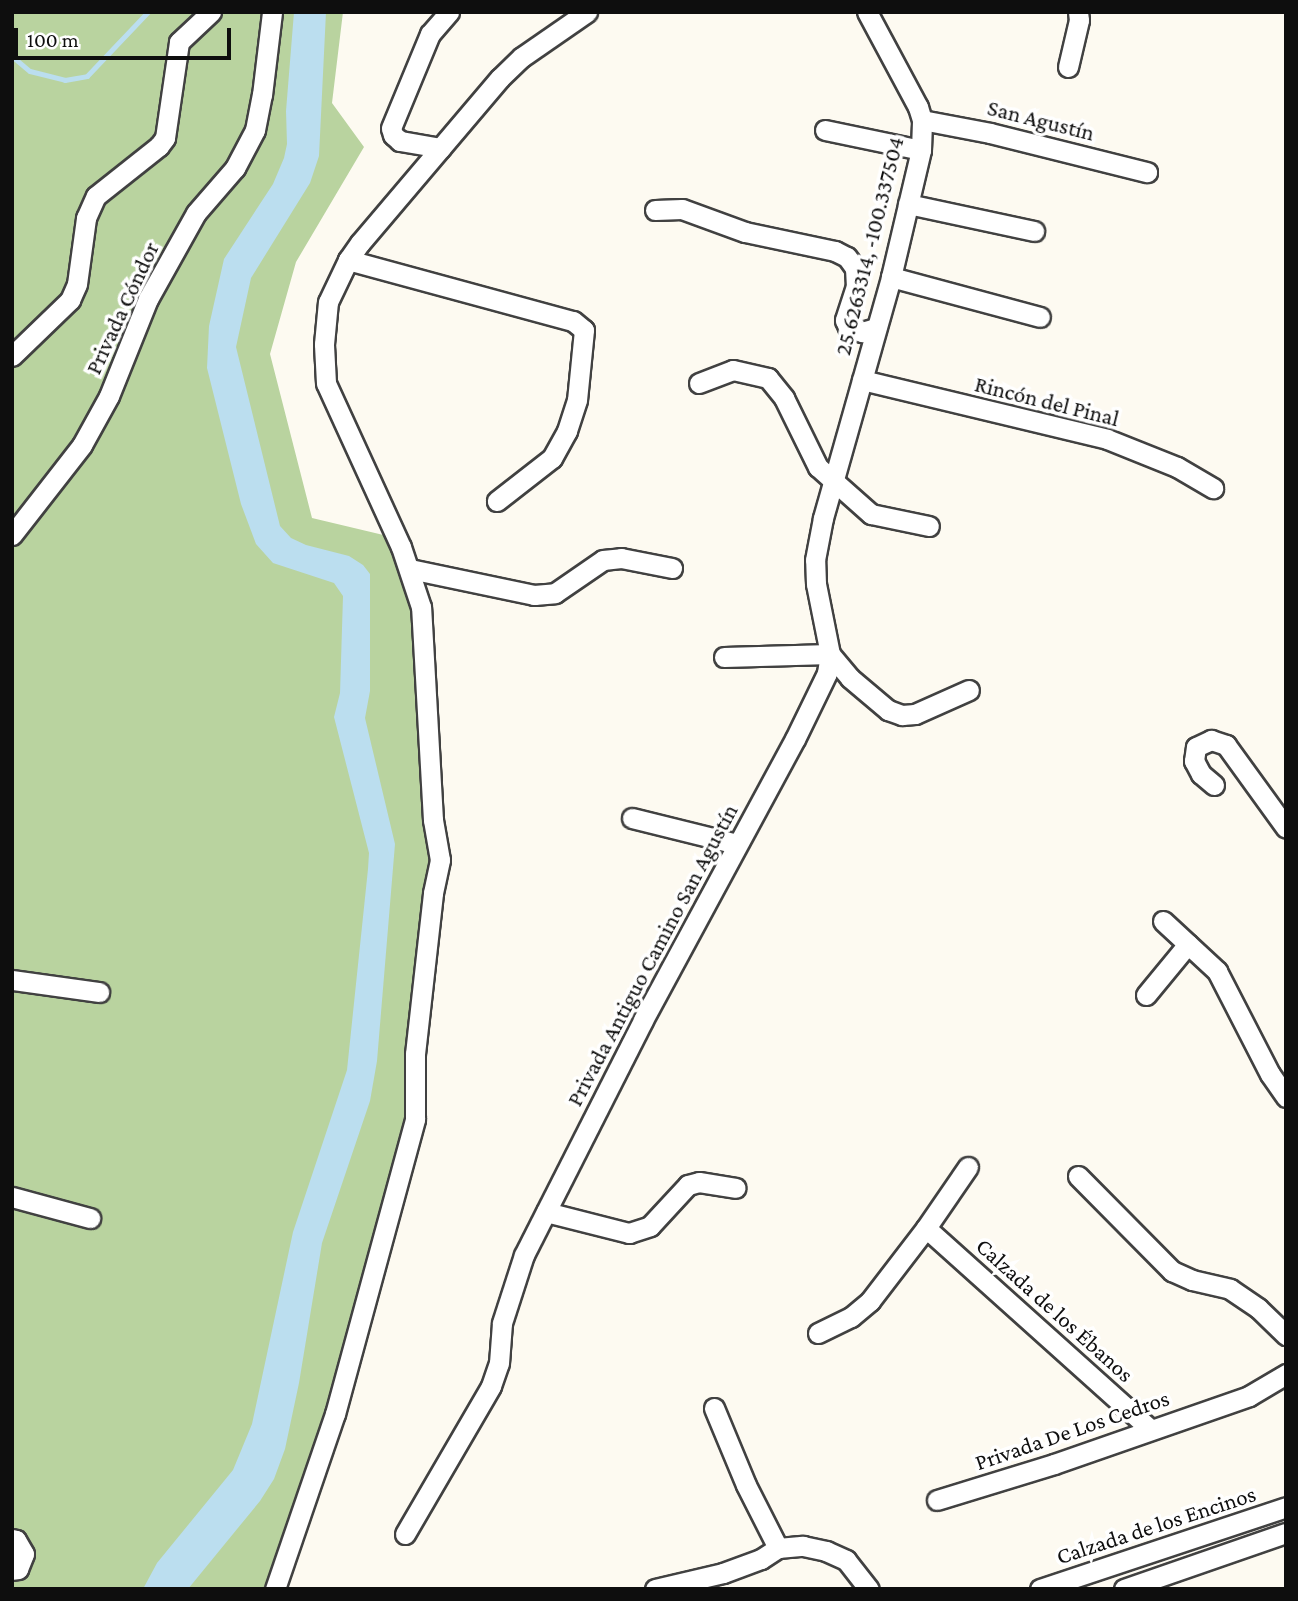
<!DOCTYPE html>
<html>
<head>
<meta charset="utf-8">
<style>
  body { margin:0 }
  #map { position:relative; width:1298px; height:1601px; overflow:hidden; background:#fdfaf1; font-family:"Crimson Pro",serif }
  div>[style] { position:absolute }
  .forest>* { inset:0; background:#b9d39f }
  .water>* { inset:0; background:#bbdeef }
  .stream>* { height:4.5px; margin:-2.25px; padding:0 2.25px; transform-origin:2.25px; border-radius:2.25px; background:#bbdeef }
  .roads { filter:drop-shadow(2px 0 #414141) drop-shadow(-2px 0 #414141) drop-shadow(0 2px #414141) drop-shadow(0 -2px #414141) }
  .minor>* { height:19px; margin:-9.5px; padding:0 9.5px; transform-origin:9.5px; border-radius:9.5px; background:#fff }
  span { translate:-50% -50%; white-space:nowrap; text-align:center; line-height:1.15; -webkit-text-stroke:7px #fff; paint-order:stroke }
  .street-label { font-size:23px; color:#0e0e0e }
  .frame { position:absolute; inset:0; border:14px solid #0e0e0e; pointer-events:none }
  .scale { position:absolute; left:14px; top:28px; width:217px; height:32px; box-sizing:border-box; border:4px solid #0e0e0e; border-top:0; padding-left:9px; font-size:21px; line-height:24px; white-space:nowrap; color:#0e0e0e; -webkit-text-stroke:5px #fff; paint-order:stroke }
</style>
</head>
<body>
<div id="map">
  <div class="forest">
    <i style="clip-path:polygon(12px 12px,343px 12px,332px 103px,364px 147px,296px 262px,270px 354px,312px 518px,396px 538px,410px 569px,433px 820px,415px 1119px,275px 1589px,12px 1589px)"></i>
  </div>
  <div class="water">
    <i style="clip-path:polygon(294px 12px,326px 12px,319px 156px,310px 183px,251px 278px,236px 347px,280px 526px,291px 538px,306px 545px,349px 556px,363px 565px,370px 574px,370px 691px,365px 718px,395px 844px,377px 1061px,370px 1101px,322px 1243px,299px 1383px,285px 1449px,274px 1479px,260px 1501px,188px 1589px,143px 1589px,157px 1563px,233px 1470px,252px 1424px,293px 1232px,347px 1070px,368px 869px,369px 853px,334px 717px,340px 693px,343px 596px,334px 583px,273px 563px,256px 544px,241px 504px,207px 368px,209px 326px,224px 259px,273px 184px,284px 158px,287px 144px,286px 111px)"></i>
  </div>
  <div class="stream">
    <i style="left:12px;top:56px;width:23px;rotate:40deg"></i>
    <i style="left:30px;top:71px;width:36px;rotate:14deg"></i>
    <i style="left:65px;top:80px;width:22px;rotate:-10deg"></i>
    <i style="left:87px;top:76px;width:88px;rotate:-46.4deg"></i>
  </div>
  <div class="roads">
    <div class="minor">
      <i style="left:1068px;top:67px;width:48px;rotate:-76.8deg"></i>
      <i style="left:1079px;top:20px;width:8px;rotate:-97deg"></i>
      <i style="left:922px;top:120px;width:69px;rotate:10.8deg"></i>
      <i style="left:990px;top:133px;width:162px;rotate:14deg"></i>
      <i style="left:825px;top:130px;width:98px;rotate:11.8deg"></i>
      <i style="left:441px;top:148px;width:42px;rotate:-170.3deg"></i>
      <i style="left:400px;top:141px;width:9px;rotate:-139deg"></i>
      <i style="left:393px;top:135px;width:7px;rotate:-106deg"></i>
      <i style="left:391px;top:128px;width:102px;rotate:-67.5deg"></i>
      <i style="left:430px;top:34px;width:29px;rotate:-49deg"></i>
      <i style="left:908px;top:204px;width:129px;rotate:12.1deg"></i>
      <i style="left:655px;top:210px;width:27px;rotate:-2deg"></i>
      <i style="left:682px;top:209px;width:67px;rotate:20.1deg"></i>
      <i style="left:745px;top:232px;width:92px;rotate:11.9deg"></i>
      <i style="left:835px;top:251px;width:13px;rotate:27deg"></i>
      <i style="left:847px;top:257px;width:14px;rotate:54deg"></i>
      <i style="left:855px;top:268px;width:18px;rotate:87deg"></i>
      <i style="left:856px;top:286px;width:36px;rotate:108deg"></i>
      <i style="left:845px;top:320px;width:8px;rotate:67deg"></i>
      <i style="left:848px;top:327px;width:15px;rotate:20deg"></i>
      <i style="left:862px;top:332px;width:15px;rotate:-16deg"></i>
      <i style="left:348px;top:260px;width:233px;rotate:15.2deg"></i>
      <i style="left:573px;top:321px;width:14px;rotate:39deg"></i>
      <i style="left:584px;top:330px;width:70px;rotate:95.7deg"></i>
      <i style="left:577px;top:400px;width:33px;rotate:108deg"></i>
      <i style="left:567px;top:431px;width:31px;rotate:119deg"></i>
      <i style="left:552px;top:458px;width:70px;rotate:142deg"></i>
      <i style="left:891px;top:277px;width:154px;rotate:15deg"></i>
      <i style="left:12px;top:356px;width:81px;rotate:-44deg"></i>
      <i style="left:70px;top:300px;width:17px;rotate:-66deg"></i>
      <i style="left:77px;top:284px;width:67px;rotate:-82.2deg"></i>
      <i style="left:86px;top:218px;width:24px;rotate:-66deg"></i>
      <i style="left:96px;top:196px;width:80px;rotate:-38.4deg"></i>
      <i style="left:159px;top:146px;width:10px;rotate:-53deg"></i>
      <i style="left:165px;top:138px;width:97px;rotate:-81.7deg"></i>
      <i style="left:179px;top:42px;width:44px;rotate:-43.2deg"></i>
      <i style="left:862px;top:380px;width:252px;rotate:13.5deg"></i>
      <i style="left:1107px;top:439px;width:75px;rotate:21.8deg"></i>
      <i style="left:1177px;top:467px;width:42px;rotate:30.3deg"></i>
      <i style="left:699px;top:383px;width:36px;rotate:-21deg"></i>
      <i style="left:733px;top:370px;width:36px;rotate:13deg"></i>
      <i style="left:768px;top:378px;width:26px;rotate:51deg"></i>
      <i style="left:784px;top:398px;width:77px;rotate:63.8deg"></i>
      <i style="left:818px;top:467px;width:71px;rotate:41.6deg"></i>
      <i style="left:871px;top:514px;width:59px;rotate:11.7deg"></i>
      <i style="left:12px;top:535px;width:114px;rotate:-52.1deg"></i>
      <i style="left:82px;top:445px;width:56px;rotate:-61.1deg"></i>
      <i style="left:109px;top:396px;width:105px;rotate:-68.1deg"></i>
      <i style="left:148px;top:299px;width:98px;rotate:-60.8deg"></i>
      <i style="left:196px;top:213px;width:60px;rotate:-49.1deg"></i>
      <i style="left:235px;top:168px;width:43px;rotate:-62.2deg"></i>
      <i style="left:255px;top:130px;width:36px;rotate:-79deg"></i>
      <i style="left:262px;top:95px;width:84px;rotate:-83.1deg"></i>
      <i style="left:410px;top:569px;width:127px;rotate:11.8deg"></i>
      <i style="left:534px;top:595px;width:21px;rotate:-5deg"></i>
      <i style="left:555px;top:593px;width:58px;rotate:-34.5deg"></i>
      <i style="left:603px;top:560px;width:18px;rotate:-6deg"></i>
      <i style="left:621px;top:558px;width:52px;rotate:11.1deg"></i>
      <i style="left:724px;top:657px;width:106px;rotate:-1.6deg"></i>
      <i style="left:830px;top:654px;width:31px;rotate:50deg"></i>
      <i style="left:850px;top:678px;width:50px;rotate:40.1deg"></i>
      <i style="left:888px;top:710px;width:15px;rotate:20deg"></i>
      <i style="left:902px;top:715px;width:13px;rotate:-4deg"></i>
      <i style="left:915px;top:714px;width:59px;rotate:-24deg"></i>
      <i style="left:1214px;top:785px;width:17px;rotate:-140deg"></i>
      <i style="left:1201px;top:774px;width:15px;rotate:-118deg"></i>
      <i style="left:1194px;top:761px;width:14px;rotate:-82deg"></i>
      <i style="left:1196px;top:747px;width:17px;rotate:-25deg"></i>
      <i style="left:1211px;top:740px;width:16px;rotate:18deg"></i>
      <i style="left:1226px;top:745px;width:102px;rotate:54.1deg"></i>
      <i style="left:632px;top:818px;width:108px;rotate:13.9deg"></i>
      <i style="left:1163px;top:921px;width:74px;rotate:42.8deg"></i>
      <i style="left:1217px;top:971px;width:116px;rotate:62.8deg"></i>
      <i style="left:1270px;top:1074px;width:28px;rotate:55deg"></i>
      <i style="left:12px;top:980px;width:88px;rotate:7.9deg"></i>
      <i style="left:1146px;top:995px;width:66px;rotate:-50.5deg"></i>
      <i style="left:1078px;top:1176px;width:134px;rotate:45.3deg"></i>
      <i style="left:1172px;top:1271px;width:22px;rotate:24deg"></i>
      <i style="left:1192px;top:1280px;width:39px;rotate:13deg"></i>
      <i style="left:1230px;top:1289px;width:34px;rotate:34deg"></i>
      <i style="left:1258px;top:1308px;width:39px;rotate:44deg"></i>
      <i style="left:12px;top:1197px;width:81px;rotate:15.1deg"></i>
      <i style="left:546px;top:1212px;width:86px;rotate:14.2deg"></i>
      <i style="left:629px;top:1233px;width:22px;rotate:-18deg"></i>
      <i style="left:650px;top:1226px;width:56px;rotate:-47.2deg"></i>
      <i style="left:688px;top:1185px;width:11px;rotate:-15deg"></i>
      <i style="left:699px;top:1182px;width:37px;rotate:9deg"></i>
      <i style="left:926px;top:1228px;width:301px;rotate:41.9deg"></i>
      <i style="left:818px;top:1333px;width:37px;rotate:-26deg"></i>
      <i style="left:851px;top:1317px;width:25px;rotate:-40deg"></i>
      <i style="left:870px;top:1301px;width:92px;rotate:-52.5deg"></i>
      <i style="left:926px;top:1228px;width:74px;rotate:-55.5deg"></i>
      <i style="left:714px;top:1408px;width:83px;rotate:67.4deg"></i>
      <i style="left:746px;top:1485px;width:71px;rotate:63.1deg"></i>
      <i style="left:937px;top:1500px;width:122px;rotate:-17.1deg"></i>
      <i style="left:1054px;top:1464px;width:207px;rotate:-19.2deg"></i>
      <i style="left:1249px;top:1396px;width:43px;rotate:-30.7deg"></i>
      <i style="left:405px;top:1534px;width:171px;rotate:-59.8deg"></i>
      <i style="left:491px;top:1386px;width:24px;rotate:-71deg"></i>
      <i style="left:499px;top:1363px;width:40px;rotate:-85.7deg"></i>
      <i style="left:502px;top:1323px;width:71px;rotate:-72.1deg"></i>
      <i style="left:524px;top:1255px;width:263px;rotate:-63.1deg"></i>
      <i style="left:643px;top:1020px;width:319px;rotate:-61.6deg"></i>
      <i style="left:795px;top:739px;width:73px;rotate:-64.1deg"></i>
      <i style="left:827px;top:673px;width:19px;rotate:-81deg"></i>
      <i style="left:830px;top:654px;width:71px;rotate:-101.3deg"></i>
      <i style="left:816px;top:584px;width:24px;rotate:-92deg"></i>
      <i style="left:815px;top:560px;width:43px;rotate:-79.2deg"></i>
      <i style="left:823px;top:518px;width:250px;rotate:-74.2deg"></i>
      <i style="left:891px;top:277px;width:130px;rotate:-76.7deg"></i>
      <i style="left:921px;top:150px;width:30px;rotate:-88deg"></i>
      <i style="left:922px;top:120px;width:14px;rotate:-107deg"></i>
      <i style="left:918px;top:107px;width:108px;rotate:-118.2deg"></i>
      <i style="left:12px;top:1539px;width:4px;rotate:14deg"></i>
      <i style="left:16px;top:1540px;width:16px;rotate:60deg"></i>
      <i style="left:24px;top:1554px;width:16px;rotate:112deg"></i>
      <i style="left:18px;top:1569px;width:6px;rotate:171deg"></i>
      <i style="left:275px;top:1589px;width:185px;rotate:-71.1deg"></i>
      <i style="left:335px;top:1414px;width:306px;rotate:-74.8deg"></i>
      <i style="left:415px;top:1119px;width:65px;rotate:-90deg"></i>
      <i style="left:415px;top:1054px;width:162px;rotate:-83.6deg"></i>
      <i style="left:433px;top:893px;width:34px;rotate:-78deg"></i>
      <i style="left:440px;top:860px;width:41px;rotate:-99.9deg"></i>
      <i style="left:433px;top:820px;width:213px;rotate:-93.2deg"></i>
      <i style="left:421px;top:607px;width:63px;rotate:-108.4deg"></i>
      <i style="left:401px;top:547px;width:180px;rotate:-114.6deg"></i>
      <i style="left:326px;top:383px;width:39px;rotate:-93deg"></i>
      <i style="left:324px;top:344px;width:42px;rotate:-84.6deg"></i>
      <i style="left:328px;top:302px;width:47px;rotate:-64.5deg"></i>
      <i style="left:348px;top:260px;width:21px;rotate:-55deg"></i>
      <i style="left:360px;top:243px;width:216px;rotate:-49.7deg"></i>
      <i style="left:500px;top:78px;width:30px;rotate:-44deg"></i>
      <i style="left:522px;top:57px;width:79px;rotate:-34.7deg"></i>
      <i style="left:655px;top:1589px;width:70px;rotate:-13.2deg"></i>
      <i style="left:723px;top:1573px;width:40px;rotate:-20.2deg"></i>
      <i style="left:761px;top:1559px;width:20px;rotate:-33deg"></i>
      <i style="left:778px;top:1548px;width:25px;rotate:-5deg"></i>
      <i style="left:803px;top:1546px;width:24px;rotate:12deg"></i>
      <i style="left:826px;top:1551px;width:22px;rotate:24deg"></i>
      <i style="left:846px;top:1560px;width:37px;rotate:52deg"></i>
      <i style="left:1040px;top:1589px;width:259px;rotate:-18.4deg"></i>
      <i style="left:1124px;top:1589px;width:171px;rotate:-19.1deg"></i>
    </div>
  </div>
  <div class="street-label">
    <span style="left:1041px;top:120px;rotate:14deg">San Agustín</span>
    <span style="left:869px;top:246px;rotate:-76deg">25.6263314, -100.337504</span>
    <span style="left:122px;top:308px;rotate:-65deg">Privada Cóndor</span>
    <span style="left:1047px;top:401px;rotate:14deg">Rincón del Pinal</span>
    <span style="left:652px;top:955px;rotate:-62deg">Privada Antiguo Camino San Agustín</span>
    <span style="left:1055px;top:1310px;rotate:42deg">Calzada de los Ébanos</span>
    <span style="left:1072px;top:1430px;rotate:-19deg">Privada De Los Cedros</span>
    <span style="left:1156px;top:1525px;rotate:-18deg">Calzada de los Encinos</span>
  </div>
  <div class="frame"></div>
  <div class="scale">100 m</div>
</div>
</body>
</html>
